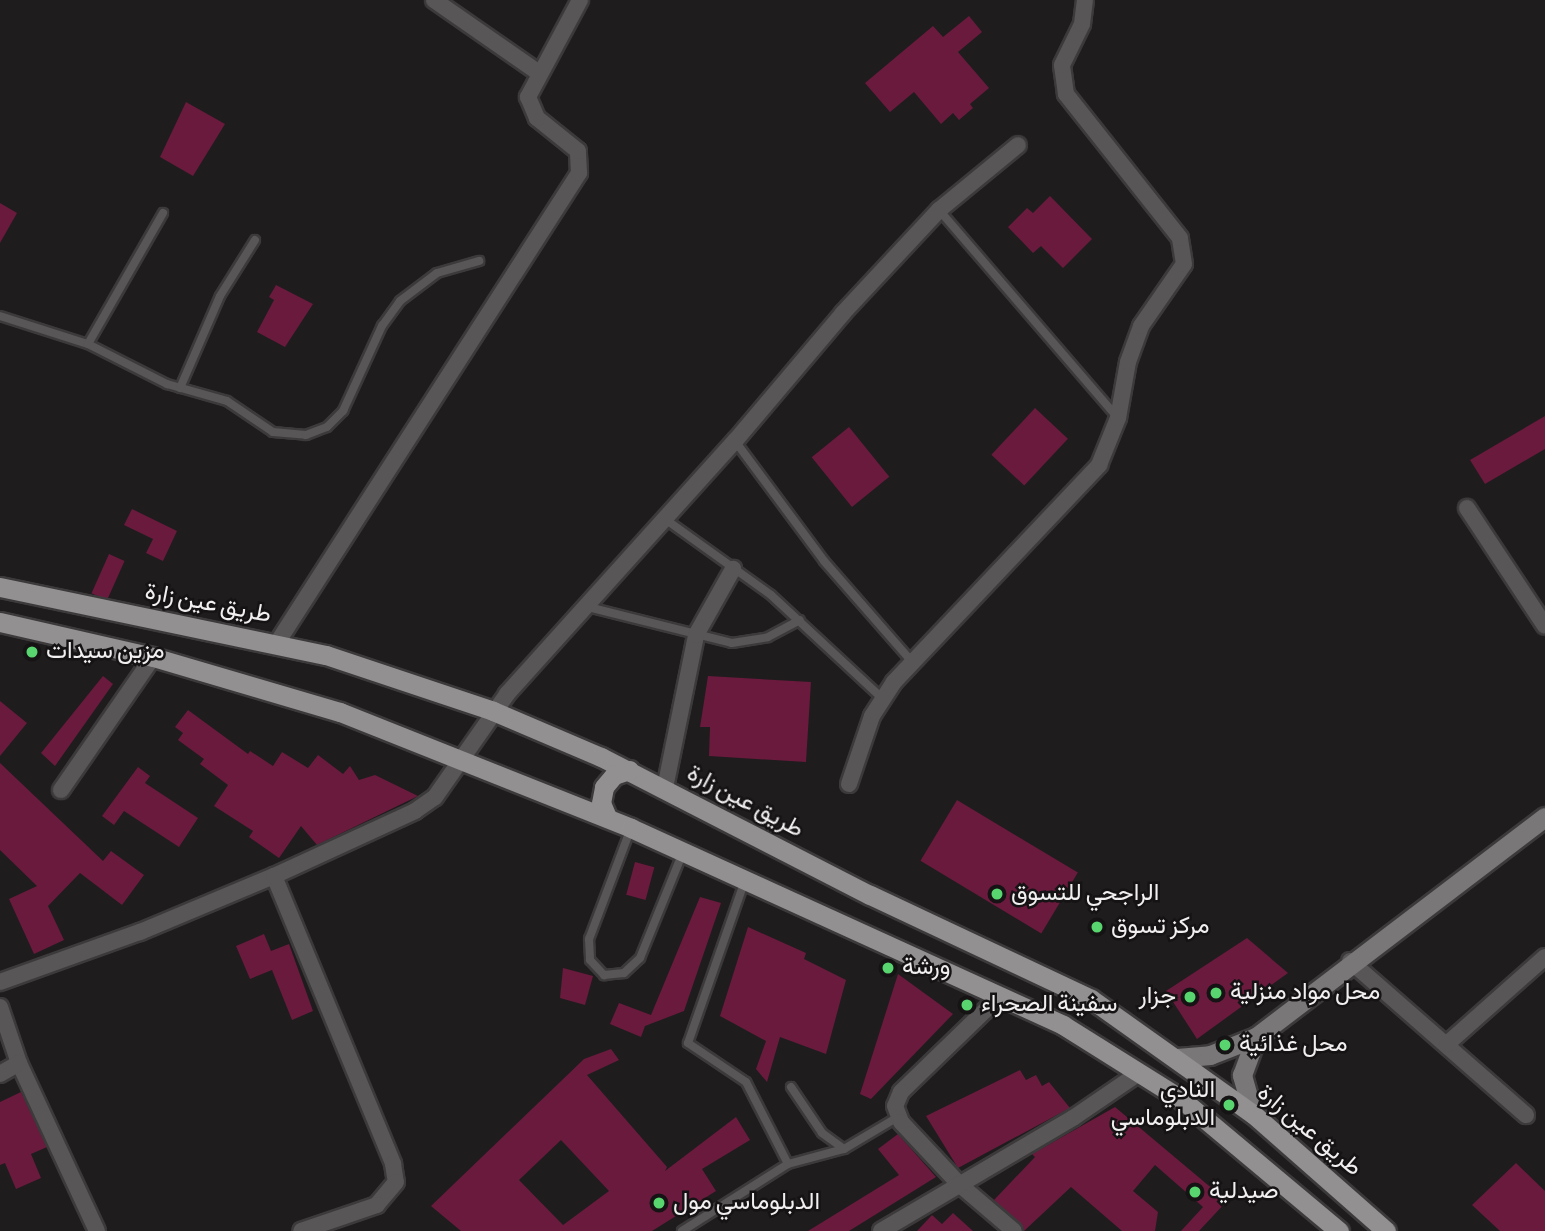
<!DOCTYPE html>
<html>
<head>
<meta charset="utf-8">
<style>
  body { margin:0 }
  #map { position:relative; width:1545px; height:1231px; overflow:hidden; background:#1f1c1d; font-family:"Alegreya Sans",Vazirmatn,sans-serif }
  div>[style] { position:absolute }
  .building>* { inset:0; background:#691a3d; transform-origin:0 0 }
  .roads { filter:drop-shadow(2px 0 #3c3a3b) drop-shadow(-2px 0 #3c3a3b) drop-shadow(0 2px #3c3a3b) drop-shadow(0 -2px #3c3a3b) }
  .service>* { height:8px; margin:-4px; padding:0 4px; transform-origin:4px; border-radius:4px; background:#585656 }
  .minor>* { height:16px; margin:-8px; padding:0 8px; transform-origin:8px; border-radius:8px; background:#585656 }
  .secondary>* { height:19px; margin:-9.5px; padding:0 9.5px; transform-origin:9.5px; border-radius:9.5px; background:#797777 }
  .primary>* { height:19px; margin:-9.5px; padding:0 9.5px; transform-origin:9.5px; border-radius:9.5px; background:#939091 }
  .dots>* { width:19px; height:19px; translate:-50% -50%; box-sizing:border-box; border:4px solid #151314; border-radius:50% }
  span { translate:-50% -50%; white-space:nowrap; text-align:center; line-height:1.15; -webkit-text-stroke:5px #151314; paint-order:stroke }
  .street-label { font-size:24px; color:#f1eff0 }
  .poi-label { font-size:24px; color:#f1eff0 }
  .left { translate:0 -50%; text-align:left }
  .right { translate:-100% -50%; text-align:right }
</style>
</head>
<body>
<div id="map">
  <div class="building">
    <i style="clip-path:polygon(969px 16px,982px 32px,958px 52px,989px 88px,970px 104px,973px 108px,959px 120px,953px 113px,941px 124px,914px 92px,890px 112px,865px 83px,933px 26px,943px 37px)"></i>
    <i style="clip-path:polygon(186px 102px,225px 124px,193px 176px,160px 157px)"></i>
    <i style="clip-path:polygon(1050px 196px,1092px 239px,1063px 268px,1041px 246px,1033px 253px,1008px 227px,1027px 208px,1033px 213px)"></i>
    <i style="clip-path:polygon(0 203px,17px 213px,0 243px)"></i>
    <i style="clip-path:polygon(276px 285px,313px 304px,285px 347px,257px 332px,274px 300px,269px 297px)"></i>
    <i style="left:1035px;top:408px;width:45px;height:64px;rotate:43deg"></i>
    <i style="clip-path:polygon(1545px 416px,1545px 449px,1485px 484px,1470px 460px)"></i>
    <i style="left:849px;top:427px;width:64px;height:48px;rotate:51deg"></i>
    <i style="clip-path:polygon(132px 509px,177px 531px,163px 561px,146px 553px,153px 539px,124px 525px)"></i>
    <i style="left:109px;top:554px;width:17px;height:43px;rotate:24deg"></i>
    <i style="clip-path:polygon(103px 676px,113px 684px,55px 766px,41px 753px)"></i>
    <i style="clip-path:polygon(708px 676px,811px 682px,806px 762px,709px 756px,710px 727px,700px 727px)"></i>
    <i style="clip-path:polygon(0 701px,27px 723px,0 756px)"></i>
    <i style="clip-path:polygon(188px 710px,248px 754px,250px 751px,273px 766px,282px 752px,308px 768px,318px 755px,343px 774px,350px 766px,359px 780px,375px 775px,418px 796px,317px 845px,301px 826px,279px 858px,249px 837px,253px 831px,214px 806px,228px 785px,200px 764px,204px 759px,178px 740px,183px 733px,175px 727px)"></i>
    <i style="clip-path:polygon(0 763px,103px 861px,111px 851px,144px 875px,122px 905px,80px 873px,48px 906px,64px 940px,34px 954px,9px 899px,37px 886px,0 850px)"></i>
    <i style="clip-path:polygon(138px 767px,150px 776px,145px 783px,198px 818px,179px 847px,124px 811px,114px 825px,102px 816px)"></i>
    <i style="left:957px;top:800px;width:141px;height:71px;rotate:31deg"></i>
    <i style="left:635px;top:862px;width:20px;height:34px;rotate:15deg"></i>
    <i style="clip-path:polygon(700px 897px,721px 903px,684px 1011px,645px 1026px,641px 1037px,610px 1024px,619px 1003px,651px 1015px)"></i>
    <i style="clip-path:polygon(748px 927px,806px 953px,804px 959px,846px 980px,826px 1054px,780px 1037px,767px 1082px,756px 1069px,766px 1041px,720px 1016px)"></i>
    <i style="clip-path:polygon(264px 934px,271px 951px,289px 944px,313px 1011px,292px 1020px,272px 970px,250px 979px,236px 946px)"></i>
    <i style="clip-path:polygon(1247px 938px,1288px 973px,1197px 1039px,1166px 991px)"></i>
    <i style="clip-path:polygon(563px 968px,593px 976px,585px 1005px,560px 998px)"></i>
    <i style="clip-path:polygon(898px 974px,953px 1014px,871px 1099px,860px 1094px)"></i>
    <i style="clip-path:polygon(evenodd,611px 1049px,619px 1060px,587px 1075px,667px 1167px,665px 1171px,736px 1117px,750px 1140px,702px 1169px,716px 1191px,652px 1231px,461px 1231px,431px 1206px,584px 1059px,611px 1049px,561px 1140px,609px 1191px,563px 1225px,519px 1180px,561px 1140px)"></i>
    <i style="clip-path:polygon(1020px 1070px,1026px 1080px,1036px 1075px,1042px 1086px,1049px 1082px,1070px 1108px,958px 1168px,926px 1116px)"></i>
    <i style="clip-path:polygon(21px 1092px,47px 1147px,31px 1154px,41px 1178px,16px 1189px,5px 1163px,0 1165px,0 1102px)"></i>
    <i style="clip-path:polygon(1115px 1107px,1227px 1201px,1199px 1231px,1181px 1231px,1203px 1207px,1155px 1165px,1133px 1191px,1158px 1212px,1155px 1231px,1122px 1231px,1071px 1187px,1024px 1231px,994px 1200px,1035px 1157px,1032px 1154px)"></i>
    <i style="clip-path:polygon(898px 1134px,936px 1177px,849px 1231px,808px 1231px,899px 1175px,878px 1149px)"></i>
    <i style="clip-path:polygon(1516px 1163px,1545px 1191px,1545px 1231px,1500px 1231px,1472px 1205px)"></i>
    <i style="clip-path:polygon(953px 1213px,973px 1231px,917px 1231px,932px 1215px,942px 1224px)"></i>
  </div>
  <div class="roads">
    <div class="service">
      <i style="left:939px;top:210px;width:274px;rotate:49.3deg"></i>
      <i style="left:0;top:316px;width:92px;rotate:17.7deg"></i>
      <i style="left:88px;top:344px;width:89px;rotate:26.9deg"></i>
      <i style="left:167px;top:384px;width:62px;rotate:15.8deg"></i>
      <i style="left:227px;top:401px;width:55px;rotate:34deg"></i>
      <i style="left:273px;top:432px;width:33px;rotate:5deg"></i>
      <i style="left:306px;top:435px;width:22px;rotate:-21deg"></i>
      <i style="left:327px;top:427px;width:23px;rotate:-45deg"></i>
      <i style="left:343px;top:411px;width:94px;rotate:-65.4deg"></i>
      <i style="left:382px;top:326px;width:31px;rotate:-54deg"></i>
      <i style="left:400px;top:301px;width:46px;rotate:-37.1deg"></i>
      <i style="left:437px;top:273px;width:44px;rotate:-15.9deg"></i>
      <i style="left:88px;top:344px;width:151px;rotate:-60.2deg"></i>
      <i style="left:180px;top:388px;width:100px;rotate:-66.5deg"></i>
      <i style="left:220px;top:296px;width:66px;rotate:-58deg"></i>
      <i style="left:735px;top:441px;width:149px;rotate:53.4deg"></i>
      <i style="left:824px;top:561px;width:134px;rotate:48.9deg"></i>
      <i style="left:665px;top:519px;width:130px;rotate:35.6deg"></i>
      <i style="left:771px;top:595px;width:151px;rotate:42.9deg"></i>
      <i style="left:588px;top:607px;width:148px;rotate:14deg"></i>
      <i style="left:732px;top:643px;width:36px;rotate:-9deg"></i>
      <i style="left:768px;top:637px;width:36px;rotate:-28deg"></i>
      <i style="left:631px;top:828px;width:119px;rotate:110.7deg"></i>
      <i style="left:589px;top:939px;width:21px;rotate:87deg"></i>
      <i style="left:590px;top:960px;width:21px;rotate:47deg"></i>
      <i style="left:604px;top:975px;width:20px;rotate:-6deg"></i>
      <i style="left:624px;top:973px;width:22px;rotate:-43deg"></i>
      <i style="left:640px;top:958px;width:114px;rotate:-67.9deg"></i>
      <i style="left:791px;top:1087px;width:55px;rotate:56deg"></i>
      <i style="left:822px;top:1133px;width:27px;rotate:36deg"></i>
      <i style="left:844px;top:1149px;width:63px;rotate:-30.7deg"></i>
      <i style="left:788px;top:1164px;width:58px;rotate:-15deg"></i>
      <i style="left:682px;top:1231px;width:125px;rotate:-32.3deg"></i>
      <i style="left:788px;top:1164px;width:92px;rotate:-117.1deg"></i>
      <i style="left:746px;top:1082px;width:70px;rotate:-146.1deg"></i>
      <i style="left:688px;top:1043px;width:173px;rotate:-70.7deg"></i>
    </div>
    <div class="minor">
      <i style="left:434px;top:0;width:128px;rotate:34.8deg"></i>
      <i style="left:1467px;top:508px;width:141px;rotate:56.5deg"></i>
      <i style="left:277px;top:643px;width:559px;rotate:-57.28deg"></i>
      <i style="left:579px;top:173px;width:22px;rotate:-93deg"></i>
      <i style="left:578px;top:151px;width:53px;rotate:-141.2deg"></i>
      <i style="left:537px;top:118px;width:23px;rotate:-113deg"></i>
      <i style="left:528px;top:97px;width:110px;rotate:-61.8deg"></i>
      <i style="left:849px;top:784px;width:72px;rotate:-71.3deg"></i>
      <i style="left:872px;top:716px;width:40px;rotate:-57.1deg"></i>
      <i style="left:894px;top:682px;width:299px;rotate:-46.6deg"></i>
      <i style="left:1099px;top:465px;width:51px;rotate:-68deg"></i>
      <i style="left:1118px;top:418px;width:57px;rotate:-79.9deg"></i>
      <i style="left:1128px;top:362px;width:38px;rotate:-70deg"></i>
      <i style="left:1141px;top:326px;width:75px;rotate:-55.3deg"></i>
      <i style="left:1184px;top:264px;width:26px;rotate:-99deg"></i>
      <i style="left:1180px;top:238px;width:184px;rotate:-128.4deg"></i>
      <i style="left:1066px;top:94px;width:29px;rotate:-98deg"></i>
      <i style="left:1062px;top:65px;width:46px;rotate:-64deg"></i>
      <i style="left:1082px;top:24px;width:24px;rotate:-83deg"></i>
      <i style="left:665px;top:788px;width:156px;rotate:-78.5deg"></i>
      <i style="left:696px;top:635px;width:76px;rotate:-60.7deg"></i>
      <i style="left:61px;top:790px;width:162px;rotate:-55.3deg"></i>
      <i style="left:274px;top:876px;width:312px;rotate:67.5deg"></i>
      <i style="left:393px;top:1164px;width:18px;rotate:81deg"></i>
      <i style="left:396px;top:1182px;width:30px;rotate:130deg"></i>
      <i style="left:377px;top:1205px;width:80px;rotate:161.1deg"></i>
      <i style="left:1350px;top:961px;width:234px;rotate:41.2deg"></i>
      <i style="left:0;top:982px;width:149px;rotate:-19.7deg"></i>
      <i style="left:140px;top:932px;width:145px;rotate:-22.7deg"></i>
      <i style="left:274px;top:876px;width:155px;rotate:-24.7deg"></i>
      <i style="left:415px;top:811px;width:24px;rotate:-35deg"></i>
      <i style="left:435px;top:797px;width:126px;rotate:-55deg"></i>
      <i style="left:507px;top:694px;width:341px;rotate:-48deg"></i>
      <i style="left:735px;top:441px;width:167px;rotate:-49.8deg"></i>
      <i style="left:843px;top:313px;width:141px;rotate:-47deg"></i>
      <i style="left:939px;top:210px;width:102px;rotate:-39.4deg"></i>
      <i style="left:1000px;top:996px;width:138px;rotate:135.9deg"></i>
      <i style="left:901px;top:1092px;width:15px;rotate:113deg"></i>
      <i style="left:895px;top:1106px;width:17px;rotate:69deg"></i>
      <i style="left:901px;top:1122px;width:85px;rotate:46.9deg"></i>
      <i style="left:959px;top:1184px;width:72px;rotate:40.5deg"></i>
      <i style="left:0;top:1007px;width:59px;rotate:71.3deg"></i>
      <i style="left:19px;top:1063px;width:185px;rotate:65.1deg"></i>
      <i style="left:1447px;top:1044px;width:131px;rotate:-41.6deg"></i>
      <i style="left:0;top:1074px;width:22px;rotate:-30deg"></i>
      <i style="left:881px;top:1231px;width:223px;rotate:-30.5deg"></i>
      <i style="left:1073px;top:1118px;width:80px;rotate:-34.3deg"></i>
    </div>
    <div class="secondary">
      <i style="left:1177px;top:1058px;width:33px;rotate:-5deg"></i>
      <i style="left:1210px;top:1055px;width:49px;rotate:-21.4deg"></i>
      <i style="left:1256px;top:1037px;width:363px;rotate:-37.3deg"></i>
      <i style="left:1253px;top:1114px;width:41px;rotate:-105.8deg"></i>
      <i style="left:1242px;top:1075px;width:40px;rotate:-69.8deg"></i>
    </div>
    <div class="primary">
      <i style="left:0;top:587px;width:333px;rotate:11.8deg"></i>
      <i style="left:326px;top:655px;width:176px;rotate:18.5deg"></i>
      <i style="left:493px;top:711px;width:117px;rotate:23.1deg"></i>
      <i style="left:601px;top:757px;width:302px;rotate:27.2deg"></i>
      <i style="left:870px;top:895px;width:244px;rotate:25.2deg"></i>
      <i style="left:1091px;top:999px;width:199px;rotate:35.4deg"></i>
      <i style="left:1253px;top:1114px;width:177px;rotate:41.3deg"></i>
      <i style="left:0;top:622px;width:157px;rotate:12.9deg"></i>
      <i style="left:153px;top:657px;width:195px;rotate:16.4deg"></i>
      <i style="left:340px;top:712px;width:313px;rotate:21.7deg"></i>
      <i style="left:631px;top:828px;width:475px;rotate:24.5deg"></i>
      <i style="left:1063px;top:1025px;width:139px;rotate:32.1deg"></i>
      <i style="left:1181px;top:1099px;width:206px;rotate:39.9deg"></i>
      <i style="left:607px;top:817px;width:15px;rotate:-113deg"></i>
      <i style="left:601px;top:803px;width:16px;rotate:-79deg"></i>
      <i style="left:604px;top:787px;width:16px;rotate:-50deg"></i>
      <i style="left:614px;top:775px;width:16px;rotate:-18deg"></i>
    </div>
  </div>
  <div class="dots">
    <i style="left:32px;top:652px;background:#58d56f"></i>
    <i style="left:997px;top:894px;background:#58d56f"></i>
    <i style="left:1097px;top:927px;background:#58d56f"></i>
    <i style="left:888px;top:968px;background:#58d56f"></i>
    <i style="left:1216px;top:993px;background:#58d56f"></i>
    <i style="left:1190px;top:997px;background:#58d56f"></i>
    <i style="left:967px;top:1005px;background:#58d56f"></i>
    <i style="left:1225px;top:1045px;background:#58d56f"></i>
    <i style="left:1229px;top:1105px;background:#58d56f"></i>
    <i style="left:1195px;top:1192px;background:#58d56f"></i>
    <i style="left:659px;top:1203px;background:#58d56f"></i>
  </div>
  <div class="street-label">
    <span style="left:208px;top:604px;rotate:11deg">طريق عين زارة</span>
    <span style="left:745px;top:802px;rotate:28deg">طريق عين زارة</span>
    <span style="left:1309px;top:1131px;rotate:40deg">طريق عين زارة</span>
  </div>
  <div class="poi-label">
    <span class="left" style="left:46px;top:652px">مزين سيدات</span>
    <span class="left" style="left:1011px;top:894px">الراجحي للتسوق</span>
    <span class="left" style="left:1111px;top:927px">مركز تسوق</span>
    <span class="left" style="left:902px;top:968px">ورشة</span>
    <span class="left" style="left:1230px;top:993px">محل مواد منزلية</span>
    <span class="right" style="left:1176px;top:997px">جزار</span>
    <span class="left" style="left:981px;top:1005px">سفينة الصحراء</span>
    <span class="left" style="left:1239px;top:1045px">محل غذائية</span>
    <span class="right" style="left:1215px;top:1105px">النادي<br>الدبلوماسي</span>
    <span class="left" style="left:1209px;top:1192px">صيدلية</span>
    <span class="left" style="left:673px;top:1203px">الدبلوماسي مول</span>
  </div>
</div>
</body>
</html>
